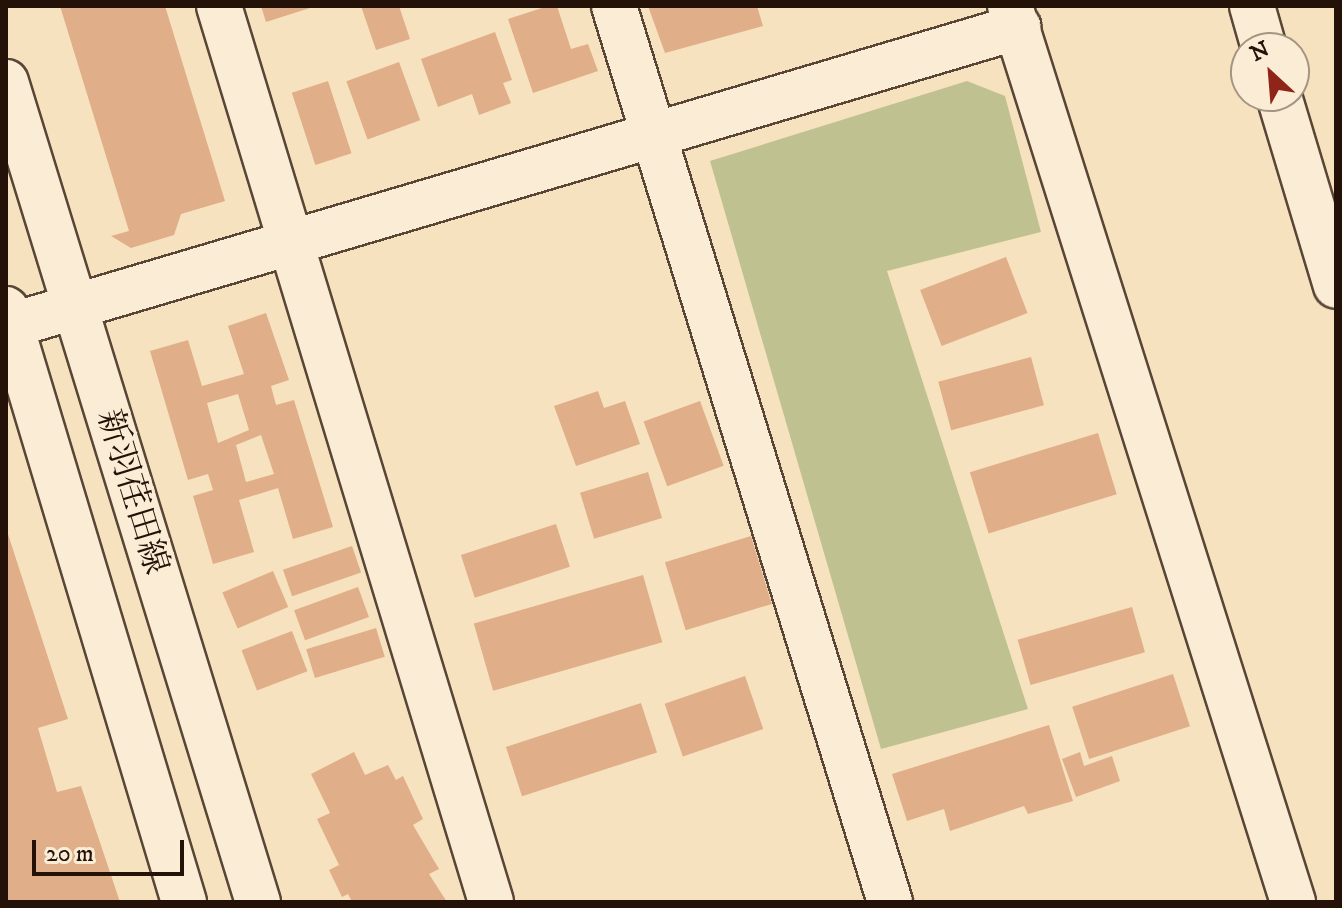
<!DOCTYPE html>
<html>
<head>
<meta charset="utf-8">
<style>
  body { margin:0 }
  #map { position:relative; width:1342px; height:908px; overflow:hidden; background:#f7e2bf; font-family:"IM FELL DW Pica","Noto Serif JP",serif }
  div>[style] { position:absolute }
  .green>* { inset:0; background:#bfc290 }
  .building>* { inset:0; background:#e0ae88; transform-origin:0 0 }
  .roads { filter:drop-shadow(2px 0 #594636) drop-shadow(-2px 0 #594636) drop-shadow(0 2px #594636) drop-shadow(0 -2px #594636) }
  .minor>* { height:44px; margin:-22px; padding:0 22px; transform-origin:22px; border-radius:22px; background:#faecd5 }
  span { translate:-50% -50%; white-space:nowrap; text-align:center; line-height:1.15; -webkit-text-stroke:6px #faecd5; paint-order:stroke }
  .street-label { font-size:34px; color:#241209 }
  .frame { position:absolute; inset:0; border:8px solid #241209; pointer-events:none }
  .north { position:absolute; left:1230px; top:32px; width:80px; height:80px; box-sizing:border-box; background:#faecd5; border:2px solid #a49583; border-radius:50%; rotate:334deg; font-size:22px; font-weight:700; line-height:32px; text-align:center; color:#241209 }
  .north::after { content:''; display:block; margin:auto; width:28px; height:36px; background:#8f2418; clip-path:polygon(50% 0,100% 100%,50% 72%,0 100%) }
  .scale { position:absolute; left:32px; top:840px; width:152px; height:36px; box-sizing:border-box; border:4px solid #241209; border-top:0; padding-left:10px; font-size:24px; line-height:28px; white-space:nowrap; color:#241209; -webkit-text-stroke:6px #faecd5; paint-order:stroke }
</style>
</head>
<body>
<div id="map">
  <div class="green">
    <i style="clip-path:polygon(967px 81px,1005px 96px,1041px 232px,887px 271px,1028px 709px,881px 749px,710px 161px)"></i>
  </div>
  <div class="building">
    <i style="clip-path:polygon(60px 6px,165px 6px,225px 201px,181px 214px,174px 235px,131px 248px,111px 236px,129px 231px)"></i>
    <i style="clip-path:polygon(261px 6px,313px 6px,313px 7px,266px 22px)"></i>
    <i style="clip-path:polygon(361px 6px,399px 6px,410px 39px,376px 50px)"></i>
    <i style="clip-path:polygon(548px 6px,557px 6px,571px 49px,588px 44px,598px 71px,533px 93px,508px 19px)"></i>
    <i style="clip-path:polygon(648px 6px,757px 6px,763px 26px,665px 53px)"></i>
    <i style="clip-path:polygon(495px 32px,512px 80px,503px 83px,511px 103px,479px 115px,472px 94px,438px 107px,421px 59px)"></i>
    <i style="left:399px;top:62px;width:62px;height:56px;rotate:70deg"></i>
    <i style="left:328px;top:81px;width:76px;height:38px;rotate:72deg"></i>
    <i style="left:1006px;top:257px;width:60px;height:92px;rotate:69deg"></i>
    <i style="clip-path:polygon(evenodd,266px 313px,289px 380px,271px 386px,276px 405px,294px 400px,333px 527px,293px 539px,278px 488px,239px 500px,254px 552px,213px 564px,193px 496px,213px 490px,208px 474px,188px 480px,150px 351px,188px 340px,202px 386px,244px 374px,228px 326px,266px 313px,238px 394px,249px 430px,218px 443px,207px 403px,238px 394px,266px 313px,261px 435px,274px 474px,246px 482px,236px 445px,261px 435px)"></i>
    <i style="left:1031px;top:357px;width:50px;height:96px;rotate:75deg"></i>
    <i style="clip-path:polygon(598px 391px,604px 408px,625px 401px,640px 444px,576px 466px,554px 406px)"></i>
    <i style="left:700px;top:401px;width:69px;height:60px;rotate:70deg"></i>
    <i style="left:1098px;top:433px;width:64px;height:134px;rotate:73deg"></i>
    <i style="left:648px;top:472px;width:48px;height:71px;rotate:73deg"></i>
    <i style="left:556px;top:524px;width:45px;height:100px;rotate:72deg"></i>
    <i style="clip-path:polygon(6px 528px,68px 719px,38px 728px,57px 792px,81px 786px,120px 902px,6px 902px)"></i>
    <i style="left:751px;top:536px;width:71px;height:90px;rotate:73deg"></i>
    <i style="left:352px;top:546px;width:28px;height:73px;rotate:71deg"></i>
    <i style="left:273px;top:571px;width:39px;height:55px;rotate:67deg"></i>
    <i style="left:643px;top:575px;width:70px;height:176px;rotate:74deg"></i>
    <i style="left:358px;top:587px;width:32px;height:68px;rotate:70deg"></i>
    <i style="left:1132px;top:607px;width:47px;height:119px;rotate:74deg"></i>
    <i style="left:376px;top:628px;width:30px;height:73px;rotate:73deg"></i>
    <i style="left:292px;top:631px;width:43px;height:54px;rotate:69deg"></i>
    <i style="left:1173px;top:674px;width:55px;height:106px;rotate:72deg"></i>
    <i style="left:745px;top:676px;width:56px;height:85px;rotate:71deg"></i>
    <i style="left:641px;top:703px;width:52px;height:142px;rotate:72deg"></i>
    <i style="clip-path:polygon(1049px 725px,1073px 801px,1028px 814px,1024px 806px,950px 831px,944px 809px,907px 821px,892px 774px)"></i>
    <i style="clip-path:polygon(354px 752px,365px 775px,388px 765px,396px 780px,403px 776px,423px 819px,413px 825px,439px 869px,429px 874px,447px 902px,352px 902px,348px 894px,342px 897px,329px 870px,339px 865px,317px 819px,330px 813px,311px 774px)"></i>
    <i style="clip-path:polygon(1080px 752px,1084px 766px,1112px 756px,1120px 781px,1076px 797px,1062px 759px)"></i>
  </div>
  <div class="roads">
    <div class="minor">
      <i style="left:219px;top:6px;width:936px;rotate:73.11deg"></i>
      <i style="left:614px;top:6px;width:938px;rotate:72.88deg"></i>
      <i style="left:1010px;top:6px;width:940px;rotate:72.47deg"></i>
      <i style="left:1252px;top:6px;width:44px;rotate:74.1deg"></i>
      <i style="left:6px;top:82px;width:858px;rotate:72.92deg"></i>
      <i style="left:1279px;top:96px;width:198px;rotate:73.3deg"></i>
      <i style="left:6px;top:309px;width:619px;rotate:73.29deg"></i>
      <i style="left:6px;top:327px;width:1056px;rotate:-16.51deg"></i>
    </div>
  </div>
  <div class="street-label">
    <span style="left:132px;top:492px;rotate:73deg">新羽荏田線</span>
  </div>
  <div class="frame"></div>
  <div class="north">N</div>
  <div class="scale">20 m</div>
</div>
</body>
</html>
